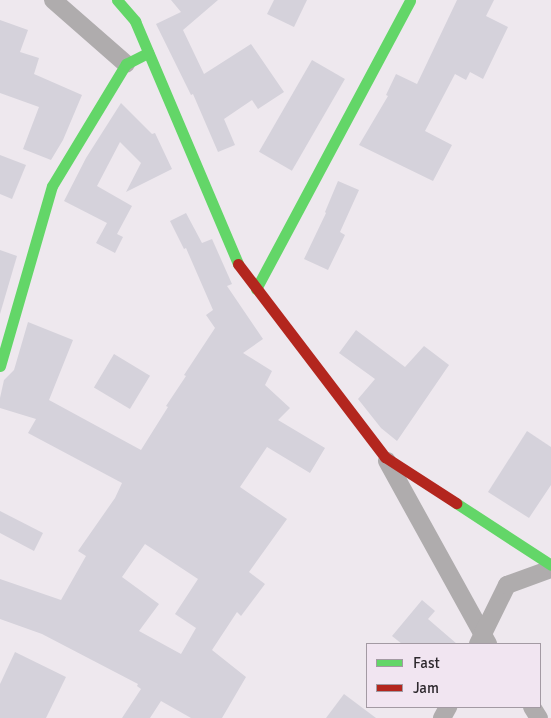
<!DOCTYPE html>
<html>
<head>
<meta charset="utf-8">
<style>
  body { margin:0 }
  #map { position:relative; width:551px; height:718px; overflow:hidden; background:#eee8ee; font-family:Signika,sans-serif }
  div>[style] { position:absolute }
  .building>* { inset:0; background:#d5d2db; transform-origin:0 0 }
  .street>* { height:18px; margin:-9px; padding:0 9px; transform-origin:9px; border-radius:9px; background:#afacad }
  .fast>* { height:11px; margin:-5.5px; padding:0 5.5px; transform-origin:5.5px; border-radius:5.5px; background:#63d668 }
  .jam>* { height:11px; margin:-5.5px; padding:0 5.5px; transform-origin:5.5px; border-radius:5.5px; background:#b3261e }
  span { translate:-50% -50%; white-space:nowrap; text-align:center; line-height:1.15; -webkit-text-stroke:5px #f1e5f1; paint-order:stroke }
  .legend { position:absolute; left:366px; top:643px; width:175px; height:65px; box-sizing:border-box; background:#f1e5f1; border:1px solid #a39aa3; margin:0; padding:6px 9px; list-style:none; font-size:15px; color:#2e292e }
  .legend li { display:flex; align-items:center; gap:10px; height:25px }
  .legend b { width:25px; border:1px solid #a39aa3 }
</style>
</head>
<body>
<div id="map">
  <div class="building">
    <i style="clip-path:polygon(171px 0,218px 0,183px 30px,204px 74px,251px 44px,284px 92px,258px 109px,252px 100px,224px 119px,235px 145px,218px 152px,193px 94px,191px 95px,156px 24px,181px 12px)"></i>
    <i style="clip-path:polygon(274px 0,307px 0,294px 27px,267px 14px)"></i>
    <i style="clip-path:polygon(457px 0,494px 0,486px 16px,508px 27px,483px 79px,470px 72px,466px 80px,455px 74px,425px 131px,452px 145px,433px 181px,359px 145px,388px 96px,386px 95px,396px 74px,417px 84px)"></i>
    <i style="clip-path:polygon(0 20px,28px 30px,20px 52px,39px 58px,34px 74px,82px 95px,63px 140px,51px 160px,23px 149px,39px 107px,0 93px)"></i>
    <i style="left:312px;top:60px;width:38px;height:106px;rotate:30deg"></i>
    <i style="clip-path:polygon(121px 103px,152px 134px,155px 133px,172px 169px,126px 192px,141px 163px,120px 142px,97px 186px,132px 206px,117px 234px,123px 237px,115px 253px,96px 243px,107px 223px,64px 201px,86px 158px)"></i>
    <i style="clip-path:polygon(0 155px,26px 165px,12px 199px,0 194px)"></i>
    <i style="clip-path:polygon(338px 181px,359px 190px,340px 232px,345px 235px,328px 270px,304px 259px,326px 213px,325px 212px)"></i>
    <i style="clip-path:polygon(evenodd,186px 213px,202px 243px,212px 239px,232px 284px,227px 286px,263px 339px,243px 353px,272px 371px,265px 385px,290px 408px,278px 420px,325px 448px,310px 473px,267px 447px,240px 487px,287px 519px,249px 572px,265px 584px,241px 616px,237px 612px,212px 650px,246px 677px,222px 718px,191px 718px,161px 701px,150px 718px,122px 718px,141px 689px,137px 686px,138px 684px,42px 634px,0 619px,0 579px,61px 600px,86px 556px,78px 551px,115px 498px,122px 483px,28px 433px,36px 419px,0 408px,0 398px,4px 380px,14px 370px,28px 322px,73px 340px,49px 400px,141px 450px,168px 407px,166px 406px,186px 376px,184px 375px,215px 328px,206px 315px,213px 310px,186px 248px,184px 249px,170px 221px,186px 213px,145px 544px,198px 579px,175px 614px,196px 628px,181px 654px,139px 631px,159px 604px,122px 577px,145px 544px)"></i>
    <i style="clip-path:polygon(0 250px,17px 256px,0 314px)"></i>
    <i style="clip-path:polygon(356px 330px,405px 367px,424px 346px,449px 365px,397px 441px,381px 428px,358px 399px,375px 379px,339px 353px)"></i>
    <i style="left:114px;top:354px;width:42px;height:39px;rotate:31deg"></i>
    <i style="clip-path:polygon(527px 431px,551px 447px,551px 485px,529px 518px,488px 492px)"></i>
    <i style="clip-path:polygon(0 511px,43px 533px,34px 551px,0 533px)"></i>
    <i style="clip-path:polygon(422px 600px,435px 611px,428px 619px,457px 644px,402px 644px,392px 636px)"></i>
    <i style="clip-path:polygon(15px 652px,66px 677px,46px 718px,0 718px,0 684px)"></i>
    <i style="clip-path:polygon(344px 694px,376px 718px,326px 718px)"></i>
  </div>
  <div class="street">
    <i style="left:53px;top:0;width:97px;rotate:41.2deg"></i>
    <i style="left:387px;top:461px;width:209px;rotate:61.1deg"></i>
    <i style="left:478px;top:644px;width:66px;rotate:-63.8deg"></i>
    <i style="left:507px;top:585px;width:47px;rotate:-20deg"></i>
    <i style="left:532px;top:707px;width:13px;rotate:58deg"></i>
    <i style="left:442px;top:718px;width:13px;rotate:-61deg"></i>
  </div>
  <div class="fast">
    <i style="left:117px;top:0;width:28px;rotate:49deg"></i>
    <i style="left:135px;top:21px;width:264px;rotate:67deg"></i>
    <i style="left:256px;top:289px;width:327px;rotate:-61.9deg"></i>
    <i style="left:0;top:366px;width:187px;rotate:-73.9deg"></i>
    <i style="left:52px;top:186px;width:143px;rotate:-58.8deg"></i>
    <i style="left:126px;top:64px;width:25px;rotate:-27deg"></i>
    <i style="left:456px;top:503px;width:113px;rotate:33.1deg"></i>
  </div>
  <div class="jam">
    <i style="left:238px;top:264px;width:243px;rotate:52.7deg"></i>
    <i style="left:385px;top:457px;width:85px;rotate:32.9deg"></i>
  </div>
  <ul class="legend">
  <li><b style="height:6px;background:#63d668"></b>Fast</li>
  <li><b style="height:6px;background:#b3261e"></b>Jam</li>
  </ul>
</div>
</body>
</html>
